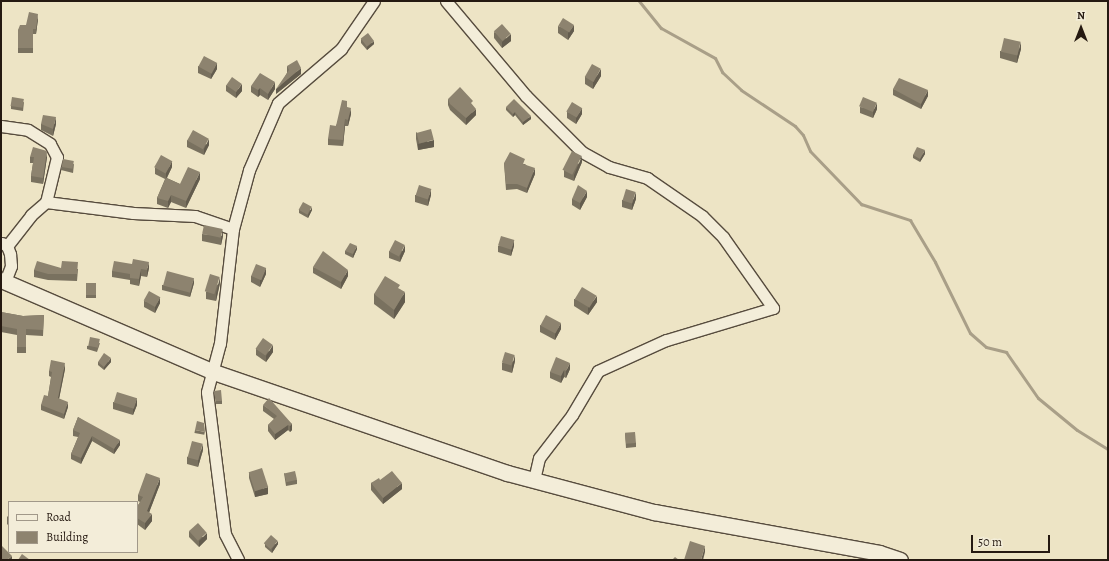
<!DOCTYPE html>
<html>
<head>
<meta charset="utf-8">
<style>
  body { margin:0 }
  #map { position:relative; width:1109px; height:561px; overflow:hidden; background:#ede4c5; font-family:Alegreya,serif }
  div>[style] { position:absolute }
  .stream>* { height:3px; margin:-1.5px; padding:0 1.5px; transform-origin:1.5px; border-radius:1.5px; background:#a99f88 }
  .roads { filter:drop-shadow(1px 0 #574c3e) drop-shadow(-1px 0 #574c3e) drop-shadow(0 1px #574c3e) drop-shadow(0 -1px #574c3e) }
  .street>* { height:11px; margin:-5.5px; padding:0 5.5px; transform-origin:5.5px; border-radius:5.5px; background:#f3edd9 }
  .secondary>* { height:15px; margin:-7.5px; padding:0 7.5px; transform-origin:7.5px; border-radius:7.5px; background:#f3edd9 }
  .wall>* { inset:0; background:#79715f; transform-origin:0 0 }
  .shaded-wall>* { inset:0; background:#635c4e }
  .building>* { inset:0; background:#8d836f; transform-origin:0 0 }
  span { translate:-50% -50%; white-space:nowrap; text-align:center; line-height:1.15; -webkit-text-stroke:3px #f3edd9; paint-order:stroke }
  .frame { position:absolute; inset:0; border:2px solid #251911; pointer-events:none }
  .legend { position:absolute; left:8px; top:501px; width:130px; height:52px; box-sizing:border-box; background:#f3edd9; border:1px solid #a19889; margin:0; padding:5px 7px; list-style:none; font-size:12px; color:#251911 }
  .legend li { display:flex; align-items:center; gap:8px; height:20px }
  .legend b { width:20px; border:1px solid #a19889 }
  .north { position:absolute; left:1061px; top:8px; width:40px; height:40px; -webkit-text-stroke:3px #f3edd9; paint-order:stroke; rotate:0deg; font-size:11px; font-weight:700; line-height:16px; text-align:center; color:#251911 }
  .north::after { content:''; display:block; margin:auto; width:14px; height:18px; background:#251911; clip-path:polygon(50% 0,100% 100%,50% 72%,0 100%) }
  .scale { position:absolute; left:971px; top:535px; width:79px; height:18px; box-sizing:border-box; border:2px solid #251911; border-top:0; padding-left:5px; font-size:12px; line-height:14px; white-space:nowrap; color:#251911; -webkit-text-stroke:3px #f3edd9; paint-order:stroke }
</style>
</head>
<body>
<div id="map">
  <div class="stream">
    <i style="left:639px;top:1px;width:35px;rotate:51deg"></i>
    <i style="left:661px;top:28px;width:62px;rotate:29.1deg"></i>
    <i style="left:715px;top:58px;width:16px;rotate:63deg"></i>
    <i style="left:722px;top:72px;width:26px;rotate:43deg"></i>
    <i style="left:741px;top:90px;width:65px;rotate:33.7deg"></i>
    <i style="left:795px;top:126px;width:12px;rotate:48deg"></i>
    <i style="left:803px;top:135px;width:17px;rotate:66deg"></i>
    <i style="left:810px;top:151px;width:74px;rotate:46.1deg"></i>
    <i style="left:861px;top:204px;width:52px;rotate:18.1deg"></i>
    <i style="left:910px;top:220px;width:49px;rotate:59.2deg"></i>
    <i style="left:935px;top:262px;width:79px;rotate:63.8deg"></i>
    <i style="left:970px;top:333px;width:21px;rotate:41deg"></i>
    <i style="left:986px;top:347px;width:21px;rotate:14deg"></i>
    <i style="left:1006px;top:352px;width:56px;rotate:55.2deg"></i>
    <i style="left:1038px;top:398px;width:50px;rotate:39.4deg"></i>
    <i style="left:1077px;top:430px;width:36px;rotate:32deg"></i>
  </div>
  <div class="roads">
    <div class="street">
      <i style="left:446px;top:1px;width:124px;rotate:49.9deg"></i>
      <i style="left:526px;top:96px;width:79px;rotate:45deg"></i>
      <i style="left:582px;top:152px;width:31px;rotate:29deg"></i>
      <i style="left:609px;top:167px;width:40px;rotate:16deg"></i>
      <i style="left:647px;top:178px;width:67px;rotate:34.6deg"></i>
      <i style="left:702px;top:216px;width:30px;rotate:45deg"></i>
      <i style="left:723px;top:237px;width:87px;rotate:54.8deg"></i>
      <i style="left:773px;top:308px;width:112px;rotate:163.3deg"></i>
      <i style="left:666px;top:340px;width:75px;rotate:155.5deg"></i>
      <i style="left:598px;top:371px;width:51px;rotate:120.6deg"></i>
      <i style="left:572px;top:415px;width:54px;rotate:127.5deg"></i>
      <i style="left:539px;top:458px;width:22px;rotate:103deg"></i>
      <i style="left:1px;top:126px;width:27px;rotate:8deg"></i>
      <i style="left:28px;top:130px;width:26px;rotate:32deg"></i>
      <i style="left:50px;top:144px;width:15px;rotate:62deg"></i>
      <i style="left:57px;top:157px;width:46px;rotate:103.7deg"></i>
      <i style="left:233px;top:229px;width:61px;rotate:-74.8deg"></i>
      <i style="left:249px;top:170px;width:73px;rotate:-66.6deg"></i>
      <i style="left:278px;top:103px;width:83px;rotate:-40.6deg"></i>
      <i style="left:341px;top:49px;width:58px;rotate:-55.5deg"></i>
      <i style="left:2px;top:243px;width:6px;rotate:31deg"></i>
      <i style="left:7px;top:246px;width:9px;rotate:69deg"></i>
      <i style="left:10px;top:254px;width:12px;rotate:85deg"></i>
      <i style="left:11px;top:266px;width:17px;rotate:111deg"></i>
      <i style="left:7px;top:246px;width:39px;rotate:-52deg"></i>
      <i style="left:31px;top:215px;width:20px;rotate:-41deg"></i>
      <i style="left:46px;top:202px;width:88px;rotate:7.2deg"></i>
      <i style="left:133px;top:213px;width:62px;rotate:2.8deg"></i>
      <i style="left:195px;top:216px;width:40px;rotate:18.9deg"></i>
      <i style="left:233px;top:229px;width:115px;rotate:96.5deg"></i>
      <i style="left:220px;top:343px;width:51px;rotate:104.9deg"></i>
      <i style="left:207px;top:392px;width:143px;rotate:82.8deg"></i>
      <i style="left:225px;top:534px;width:29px;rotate:63deg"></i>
    </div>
    <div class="secondary">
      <i style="left:1px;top:280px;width:229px;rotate:23.4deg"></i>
      <i style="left:211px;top:371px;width:313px;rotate:19deg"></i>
      <i style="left:507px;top:473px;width:152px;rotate:14.9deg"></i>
      <i style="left:654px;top:512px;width:229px;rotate:10.3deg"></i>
      <i style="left:879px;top:553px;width:22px;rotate:18deg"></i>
    </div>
  </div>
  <div class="wall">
    <i style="clip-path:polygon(38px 19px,36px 34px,33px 34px,33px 53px,18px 53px,18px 30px,26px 25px)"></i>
    <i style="clip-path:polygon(558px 26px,574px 31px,568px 40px,558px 33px)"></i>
    <i style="clip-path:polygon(494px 32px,511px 41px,502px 48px,494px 38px)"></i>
    <i style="clip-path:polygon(361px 39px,374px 44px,367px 50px,361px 43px)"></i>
    <i style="clip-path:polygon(1021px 49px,1017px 63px,1000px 58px,1000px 51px)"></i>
    <i style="clip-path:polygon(198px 66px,217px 69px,211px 79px,198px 73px)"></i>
    <i style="clip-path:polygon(287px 66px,301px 74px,276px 94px,287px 73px)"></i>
    <i style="clip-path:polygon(601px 76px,593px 89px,585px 84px,585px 77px)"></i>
    <i style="clip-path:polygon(226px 85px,242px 91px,236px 98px,226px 91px)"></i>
    <i style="clip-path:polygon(251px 86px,275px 89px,268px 100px,260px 95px,258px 97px,251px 92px)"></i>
    <i style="clip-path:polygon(893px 89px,928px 96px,921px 109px,893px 95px)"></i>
    <i style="clip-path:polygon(448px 99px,476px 115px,466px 125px,450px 110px,448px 105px)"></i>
    <i style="clip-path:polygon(24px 102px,23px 111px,11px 109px,11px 106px)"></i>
    <i style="clip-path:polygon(347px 107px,351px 114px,348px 126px,345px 126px,343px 146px,328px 145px,328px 139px)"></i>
    <i style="clip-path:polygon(506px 107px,531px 119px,523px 125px,515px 115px,513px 117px,506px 110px)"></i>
    <i style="clip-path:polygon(860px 107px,877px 109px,873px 118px,860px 113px)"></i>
    <i style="clip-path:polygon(567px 112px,582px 114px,576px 124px,567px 118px)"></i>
    <i style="clip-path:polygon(41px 124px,56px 124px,53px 136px,41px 130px)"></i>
    <i style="clip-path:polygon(416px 132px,434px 147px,418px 150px,416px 139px)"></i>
    <i style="clip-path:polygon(187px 140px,209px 145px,204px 155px,187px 147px)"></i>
    <i style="clip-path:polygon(925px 154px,920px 162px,913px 158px,913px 155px)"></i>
    <i style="clip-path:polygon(30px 157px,47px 157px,43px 184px,31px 182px,31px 176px,33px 163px,30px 163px)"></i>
    <i style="clip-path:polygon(582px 162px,574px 181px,564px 177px,564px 170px)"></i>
    <i style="clip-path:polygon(504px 163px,525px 164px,535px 174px,527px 193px,517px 189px,506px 190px)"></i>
    <i style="clip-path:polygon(74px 164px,73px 173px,61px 170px,61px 167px)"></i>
    <i style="clip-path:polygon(172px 167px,167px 178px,180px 184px,200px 179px,186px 208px,171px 202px,168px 208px,157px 204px,157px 198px,165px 179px,155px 174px,155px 168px)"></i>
    <i style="clip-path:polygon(415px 195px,431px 195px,428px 206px,415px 202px)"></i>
    <i style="clip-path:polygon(587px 197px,580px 210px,572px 205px,572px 199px)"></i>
    <i style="clip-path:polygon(636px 199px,632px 210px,622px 207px,622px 200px)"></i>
    <i style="clip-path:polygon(299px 210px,312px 210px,308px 218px,299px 213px)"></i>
    <i style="clip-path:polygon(202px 234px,223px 236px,221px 245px,202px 241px)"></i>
    <i style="clip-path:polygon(498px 246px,514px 246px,511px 256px,498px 252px)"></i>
    <i style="clip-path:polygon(357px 249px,353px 258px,345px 254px,345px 251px)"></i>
    <i style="clip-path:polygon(389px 251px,405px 251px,400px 262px,389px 258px)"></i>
    <i style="clip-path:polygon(313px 267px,348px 276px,341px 289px,313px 273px)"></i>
    <i style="clip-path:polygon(61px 268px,78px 269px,77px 281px,48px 280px,34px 277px,34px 270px)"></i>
    <i style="clip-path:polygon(149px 268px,147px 277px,141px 276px,139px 286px,130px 284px,130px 280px,112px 277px,112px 271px)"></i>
    <i style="clip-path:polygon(266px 274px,260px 287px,251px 282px,251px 276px)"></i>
    <i style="left:86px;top:283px;width:10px;height:15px"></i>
    <i style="clip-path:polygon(194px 283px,190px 297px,162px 290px,162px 285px)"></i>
    <i style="clip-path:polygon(220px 283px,216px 301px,206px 299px,206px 292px)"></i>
    <i style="clip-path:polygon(400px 289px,405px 302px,394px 319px,374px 304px,374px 294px)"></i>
    <i style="clip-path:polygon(574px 299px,597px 302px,588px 315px,574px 306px)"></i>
    <i style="clip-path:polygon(144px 301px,160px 303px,155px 313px,144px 307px)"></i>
    <i style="clip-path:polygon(1px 312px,23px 316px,44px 315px,43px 336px,26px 335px,26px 353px,17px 353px,17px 335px,1px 332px)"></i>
    <i style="clip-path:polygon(540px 325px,561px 329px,555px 340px,540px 332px)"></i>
    <i style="clip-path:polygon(100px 343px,97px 352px,87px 349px,87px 346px)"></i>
    <i style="clip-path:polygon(256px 349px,273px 352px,266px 362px,256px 355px)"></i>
    <i style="clip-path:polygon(515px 361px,512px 373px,502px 370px,502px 363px)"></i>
    <i style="clip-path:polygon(98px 362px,111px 362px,104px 370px,98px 365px)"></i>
    <i style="clip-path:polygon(65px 369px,59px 399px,68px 407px,64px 419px,41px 410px,41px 405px,48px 396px,51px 377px,49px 376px,49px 371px)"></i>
    <i style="clip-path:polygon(570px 369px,566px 378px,564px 377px,561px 383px,550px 378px,550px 372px)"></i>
    <i style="clip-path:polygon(214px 391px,222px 401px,222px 404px,216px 404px)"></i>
    <i style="clip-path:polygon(113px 402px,137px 405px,133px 415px,113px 409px)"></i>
    <i style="clip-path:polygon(263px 405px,292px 424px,292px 430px,290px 432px,288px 430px,275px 440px,268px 431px,268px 425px,274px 419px,263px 411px)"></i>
    <i style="clip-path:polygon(78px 417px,120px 445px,114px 454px,92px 441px,81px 464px,71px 459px,71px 454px,78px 437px,73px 436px,73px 430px)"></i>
    <i style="left:195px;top:430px;width:10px;height:3px;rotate:11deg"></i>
    <i style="clip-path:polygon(625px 433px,636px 443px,636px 447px,626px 448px)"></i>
    <i style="clip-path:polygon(203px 450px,198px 467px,187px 464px,187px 457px)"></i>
    <i style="clip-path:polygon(249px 472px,268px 494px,255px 497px,249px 478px)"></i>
    <i style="clip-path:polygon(284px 473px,297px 480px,297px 484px,286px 486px)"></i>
    <i style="clip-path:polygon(380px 480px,402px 489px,383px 504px,371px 490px,371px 483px)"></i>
    <i style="clip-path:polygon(160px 484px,149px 512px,152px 521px,145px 530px,137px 524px,137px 507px,140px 502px,138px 501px,138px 495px)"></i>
    <i style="clip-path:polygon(9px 515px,9px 526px,7px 524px,7px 517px)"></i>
    <i style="clip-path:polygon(189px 531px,207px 539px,199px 547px,189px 537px)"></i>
    <i style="clip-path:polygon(265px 544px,278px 544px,272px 553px,265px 547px)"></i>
  </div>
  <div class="shaded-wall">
    <i style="clip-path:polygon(38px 14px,38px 19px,36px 34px,36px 29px)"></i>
    <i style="clip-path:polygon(574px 25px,574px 31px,568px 40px,568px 33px)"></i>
    <i style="clip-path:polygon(511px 34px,511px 41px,502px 48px,502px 42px)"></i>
    <i style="clip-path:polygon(374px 41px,374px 44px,367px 50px,367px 47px)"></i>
    <i style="clip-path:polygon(1021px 42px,1021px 49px,1017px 63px,1017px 56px)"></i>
    <i style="clip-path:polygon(217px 63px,217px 69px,211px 79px,211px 73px)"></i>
    <i style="clip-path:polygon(301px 68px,301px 74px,276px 94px,276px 89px)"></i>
    <i style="clip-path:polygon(601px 69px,601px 76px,593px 89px,593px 82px)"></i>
    <i style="clip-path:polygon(275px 82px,275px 89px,268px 100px,268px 94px)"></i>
    <i style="clip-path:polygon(242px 84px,242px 91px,236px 98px,236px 92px)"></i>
    <i style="clip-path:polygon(260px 88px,260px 95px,258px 97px,258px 90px)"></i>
    <i style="clip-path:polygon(928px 90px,928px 96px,921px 109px,921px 104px)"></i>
    <i style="clip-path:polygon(877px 103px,877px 109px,873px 118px,873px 112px)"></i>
    <i style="clip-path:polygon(351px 108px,351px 114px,348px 126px,348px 120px)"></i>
    <i style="clip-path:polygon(582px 108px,582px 114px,576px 124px,576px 118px)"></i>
    <i style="clip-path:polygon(476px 109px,476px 115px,466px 125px,466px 118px)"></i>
    <i style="clip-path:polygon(515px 112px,515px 115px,513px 117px,513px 114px)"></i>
    <i style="clip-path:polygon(531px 116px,531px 119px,523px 125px,523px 122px)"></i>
    <i style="clip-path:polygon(56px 117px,56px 124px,53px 136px,53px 129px)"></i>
    <i style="clip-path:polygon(345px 119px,345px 126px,343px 146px,343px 140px)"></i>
    <i style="clip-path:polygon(209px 139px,209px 145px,204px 155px,204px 149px)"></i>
    <i style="clip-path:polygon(434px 140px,434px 147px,418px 150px,418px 144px)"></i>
    <i style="clip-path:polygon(925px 150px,925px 154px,920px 162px,920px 159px)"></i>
    <i style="clip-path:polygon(47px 151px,47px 157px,43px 184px,43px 178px)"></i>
    <i style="clip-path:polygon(582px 156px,582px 162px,574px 181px,574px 175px)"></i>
    <i style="clip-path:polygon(172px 161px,172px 167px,166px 179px,166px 173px)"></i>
    <i style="clip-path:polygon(535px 168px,535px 174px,527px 193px,527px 188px)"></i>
    <i style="clip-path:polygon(200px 172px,200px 179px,186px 208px,186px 201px)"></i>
    <i style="clip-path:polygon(431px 189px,431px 195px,428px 206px,428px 199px)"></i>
    <i style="clip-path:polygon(587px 191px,587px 197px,580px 210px,580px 203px)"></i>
    <i style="clip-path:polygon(636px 192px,636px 199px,632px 210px,632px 204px)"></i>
    <i style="clip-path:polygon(171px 195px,171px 202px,168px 208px,168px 201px)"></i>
    <i style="clip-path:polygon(312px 207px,312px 210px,308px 218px,308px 215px)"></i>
    <i style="clip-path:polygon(223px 229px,223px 236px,221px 245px,221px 239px)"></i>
    <i style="clip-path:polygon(514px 240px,514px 246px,511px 256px,511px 249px)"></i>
    <i style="clip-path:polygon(405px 245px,405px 251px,400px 262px,400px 256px)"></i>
    <i style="clip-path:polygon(357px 246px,357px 249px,353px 258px,353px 254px)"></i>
    <i style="clip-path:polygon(149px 262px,149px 268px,147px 277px,147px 270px)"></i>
    <i style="clip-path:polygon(266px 268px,266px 274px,260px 287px,260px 280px)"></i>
    <i style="clip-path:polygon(141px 269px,141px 276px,139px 286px,139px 279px)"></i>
    <i style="clip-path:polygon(348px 270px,348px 276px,341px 289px,341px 282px)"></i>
    <i style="clip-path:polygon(220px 277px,220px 283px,216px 301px,216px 294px)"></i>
    <i style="clip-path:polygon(194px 278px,194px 283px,190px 297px,190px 292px)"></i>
    <i style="clip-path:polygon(405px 292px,405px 302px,394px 319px,394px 310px)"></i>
    <i style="clip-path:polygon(597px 296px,597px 302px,588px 315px,588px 308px)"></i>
    <i style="clip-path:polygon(160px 297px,160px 303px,155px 313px,155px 307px)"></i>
    <i style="clip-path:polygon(561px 323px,561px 329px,555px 340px,555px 333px)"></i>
    <i style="clip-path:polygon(273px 345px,273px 352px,266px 362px,266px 356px)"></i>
    <i style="clip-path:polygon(515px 355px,515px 361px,512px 373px,512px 366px)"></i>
    <i style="clip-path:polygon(111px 358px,111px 362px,104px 370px,104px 367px)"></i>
    <i style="clip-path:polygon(65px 363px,65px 369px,58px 404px,58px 398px)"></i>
    <i style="clip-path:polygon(570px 363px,570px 369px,566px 378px,566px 371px)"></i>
    <i style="clip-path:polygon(564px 370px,564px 377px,561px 383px,561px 376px)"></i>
    <i style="clip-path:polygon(137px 398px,137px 405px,133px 415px,133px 409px)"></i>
    <i style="clip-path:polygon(68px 402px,68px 407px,64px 419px,64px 414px)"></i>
    <i style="clip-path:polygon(292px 424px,292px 430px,290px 432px,290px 426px)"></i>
    <i style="clip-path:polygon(288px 425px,288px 430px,275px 440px,275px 434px)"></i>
    <i style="clip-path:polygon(92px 436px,92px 441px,81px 464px,81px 458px)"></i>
    <i style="clip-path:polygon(120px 440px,120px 445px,114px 454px,114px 449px)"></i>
    <i style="clip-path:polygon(203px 444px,203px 450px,198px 467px,198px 460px)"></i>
    <i style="clip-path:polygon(160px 478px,160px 484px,147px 518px,147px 511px)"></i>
    <i style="clip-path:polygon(402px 483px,402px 489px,383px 504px,383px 498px)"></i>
    <i style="clip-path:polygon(268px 487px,268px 494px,255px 497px,255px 491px)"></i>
    <i style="clip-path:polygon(152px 514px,152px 521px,145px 530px,145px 523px)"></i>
    <i style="clip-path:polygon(207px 533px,207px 539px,199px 547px,199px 541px)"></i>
    <i style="clip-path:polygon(278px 541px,278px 544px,272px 553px,272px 549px)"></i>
    <i style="clip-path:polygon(705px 546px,705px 552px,703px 560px,701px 560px)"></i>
    <i style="clip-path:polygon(12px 556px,12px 560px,7px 560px)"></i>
  </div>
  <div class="building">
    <i style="clip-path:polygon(29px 12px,38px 14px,36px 29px,33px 29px,33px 48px,18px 48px,18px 30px,20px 25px,26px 25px)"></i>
    <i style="left:563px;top:18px;width:13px;height:9px;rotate:32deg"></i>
    <i style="left:502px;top:24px;width:13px;height:11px;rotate:48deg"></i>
    <i style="left:368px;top:33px;width:10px;height:9px;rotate:53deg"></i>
    <i style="left:1004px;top:38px;width:17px;height:14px;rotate:13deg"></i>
    <i style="left:204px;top:56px;width:15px;height:12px;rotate:28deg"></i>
    <i style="clip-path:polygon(297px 60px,301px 68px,276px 89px,289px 70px,287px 66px)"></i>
    <i style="left:592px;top:64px;width:10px;height:15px;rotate:29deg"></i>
    <i style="clip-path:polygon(260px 73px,275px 82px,268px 94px,260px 88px,258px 90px,251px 86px)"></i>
    <i style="left:232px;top:77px;width:12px;height:10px;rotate:35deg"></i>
    <i style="clip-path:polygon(899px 78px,928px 90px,921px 104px,893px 89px)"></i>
    <i style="clip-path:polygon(460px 87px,473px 101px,471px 103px,476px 109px,466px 118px,450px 104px,448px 99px)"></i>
    <i style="left:12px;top:97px;width:12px;height:9px;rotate:9deg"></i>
    <i style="left:863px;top:97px;width:15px;height:10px;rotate:23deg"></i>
    <i style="clip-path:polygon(514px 99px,531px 116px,523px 122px,515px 112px,513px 114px,506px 107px)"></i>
    <i style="clip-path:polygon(342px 100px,347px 101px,347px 107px,351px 108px,348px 120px,345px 119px,343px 140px,328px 139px,330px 125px,336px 126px)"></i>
    <i style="left:572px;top:102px;width:12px;height:11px;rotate:31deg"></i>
    <i style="clip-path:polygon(43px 115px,56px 117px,53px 129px,41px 124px)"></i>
    <i style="left:431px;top:129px;width:11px;height:15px;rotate:75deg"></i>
    <i style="left:193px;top:130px;width:18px;height:12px;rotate:29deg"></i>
    <i style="clip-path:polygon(33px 147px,47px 151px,43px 178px,31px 176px,34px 157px,30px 157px)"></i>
    <i style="clip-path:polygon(917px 147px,925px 150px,920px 159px,913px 155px)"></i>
    <i style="left:572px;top:151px;width:11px;height:21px;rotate:27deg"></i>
    <i style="clip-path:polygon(510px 152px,525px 159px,523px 164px,535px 168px,527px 188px,517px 184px,506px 184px,504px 163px)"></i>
    <i style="left:161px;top:155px;width:13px;height:14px;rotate:29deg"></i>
    <i style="left:63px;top:159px;width:11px;height:8px;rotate:10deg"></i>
    <i style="clip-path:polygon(188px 167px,200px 172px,186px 201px,171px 195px,168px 201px,157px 198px,166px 178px,180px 184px)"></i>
    <i style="left:419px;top:185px;width:13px;height:11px;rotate:18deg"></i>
    <i style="clip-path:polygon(578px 185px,587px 191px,580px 203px,572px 199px)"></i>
    <i style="left:626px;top:189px;width:10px;height:12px;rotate:17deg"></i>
    <i style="left:303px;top:202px;width:10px;height:9px;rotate:29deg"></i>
    <i style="left:204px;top:225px;width:19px;height:9px;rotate:12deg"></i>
    <i style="left:501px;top:236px;width:14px;height:10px;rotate:17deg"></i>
    <i style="left:395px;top:240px;width:11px;height:13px;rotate:27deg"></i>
    <i style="clip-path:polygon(350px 243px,357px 246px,353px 254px,345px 251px)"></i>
    <i style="clip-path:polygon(323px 251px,348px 270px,341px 282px,313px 267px)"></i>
    <i style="clip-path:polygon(133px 259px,149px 262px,147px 270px,141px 269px,139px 279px,130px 278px,130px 274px,112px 271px,114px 261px,132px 264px)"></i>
    <i style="clip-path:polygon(37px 261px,61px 268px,62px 261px,78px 262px,77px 274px,48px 274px,34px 270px)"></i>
    <i style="left:256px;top:264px;width:11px;height:13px;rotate:22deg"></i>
    <i style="left:167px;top:271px;width:28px;height:15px;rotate:15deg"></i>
    <i style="left:210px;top:274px;width:10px;height:18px;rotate:17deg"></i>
    <i style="clip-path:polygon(385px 276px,400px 285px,398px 288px,405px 292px,394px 310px,374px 294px)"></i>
    <i style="left:86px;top:283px;width:10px;height:12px"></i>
    <i style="left:582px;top:287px;width:17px;height:14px;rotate:31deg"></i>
    <i style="left:149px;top:291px;width:13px;height:11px;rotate:29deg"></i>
    <i style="clip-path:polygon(1px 312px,23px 316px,44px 315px,43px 330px,26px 329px,26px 347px,17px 347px,17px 329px,1px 326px)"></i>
    <i style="left:546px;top:315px;width:17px;height:12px;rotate:28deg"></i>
    <i style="left:90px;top:337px;width:10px;height:9px;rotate:11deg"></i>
    <i style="left:263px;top:338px;width:12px;height:13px;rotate:35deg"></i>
    <i style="left:505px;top:352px;width:10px;height:11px;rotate:17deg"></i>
    <i style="clip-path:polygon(104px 353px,111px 358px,104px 367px,98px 362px)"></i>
    <i style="clip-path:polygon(556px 357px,570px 363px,566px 371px,564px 370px,561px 376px,550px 372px)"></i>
    <i style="clip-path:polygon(51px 360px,65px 363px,58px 398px,68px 402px,64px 414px,41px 405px,44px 395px,48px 396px,52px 372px,49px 371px)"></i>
    <i style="clip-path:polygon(221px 390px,222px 401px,216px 401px,214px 391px)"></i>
    <i style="left:117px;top:392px;width:21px;height:11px;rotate:17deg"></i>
    <i style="clip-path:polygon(269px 398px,292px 424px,290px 426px,288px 425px,275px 434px,268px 425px,277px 416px,263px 405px)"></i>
    <i style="clip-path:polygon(78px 417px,120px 440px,114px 449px,92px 436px,81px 458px,71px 454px,80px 433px,73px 430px)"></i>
    <i style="clip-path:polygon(197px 421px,204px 423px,205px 432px,195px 430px)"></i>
    <i style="left:635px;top:432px;width:11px;height:10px;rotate:85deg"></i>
    <i style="left:192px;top:441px;width:11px;height:17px;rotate:15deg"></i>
    <i style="left:262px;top:468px;width:20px;height:14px;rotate:72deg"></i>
    <i style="left:295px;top:471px;width:9px;height:11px;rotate:77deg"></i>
    <i style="clip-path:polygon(392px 471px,402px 483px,383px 498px,371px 483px,379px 478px,380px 480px)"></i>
    <i style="clip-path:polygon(146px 473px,160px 478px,147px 511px,152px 514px,145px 523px,137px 518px,137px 507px,143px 497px,138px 495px)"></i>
    <i style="left:198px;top:523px;width:13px;height:12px;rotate:48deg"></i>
    <i style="left:271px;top:535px;width:9px;height:11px;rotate:41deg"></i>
    <i style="clip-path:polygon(690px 541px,705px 546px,701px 560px,684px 560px)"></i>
    <i style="clip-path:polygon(1px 545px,12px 556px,7px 560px,1px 560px)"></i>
    <i style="clip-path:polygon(22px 554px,30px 560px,18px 560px)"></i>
    <i style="clip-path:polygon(675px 557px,679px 560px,672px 560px)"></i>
  </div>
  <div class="frame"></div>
  <ul class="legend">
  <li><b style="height:5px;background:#f3edd9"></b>Road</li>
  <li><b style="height:11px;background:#8d836f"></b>Building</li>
  </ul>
  <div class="north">N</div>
  <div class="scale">50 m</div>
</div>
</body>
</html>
